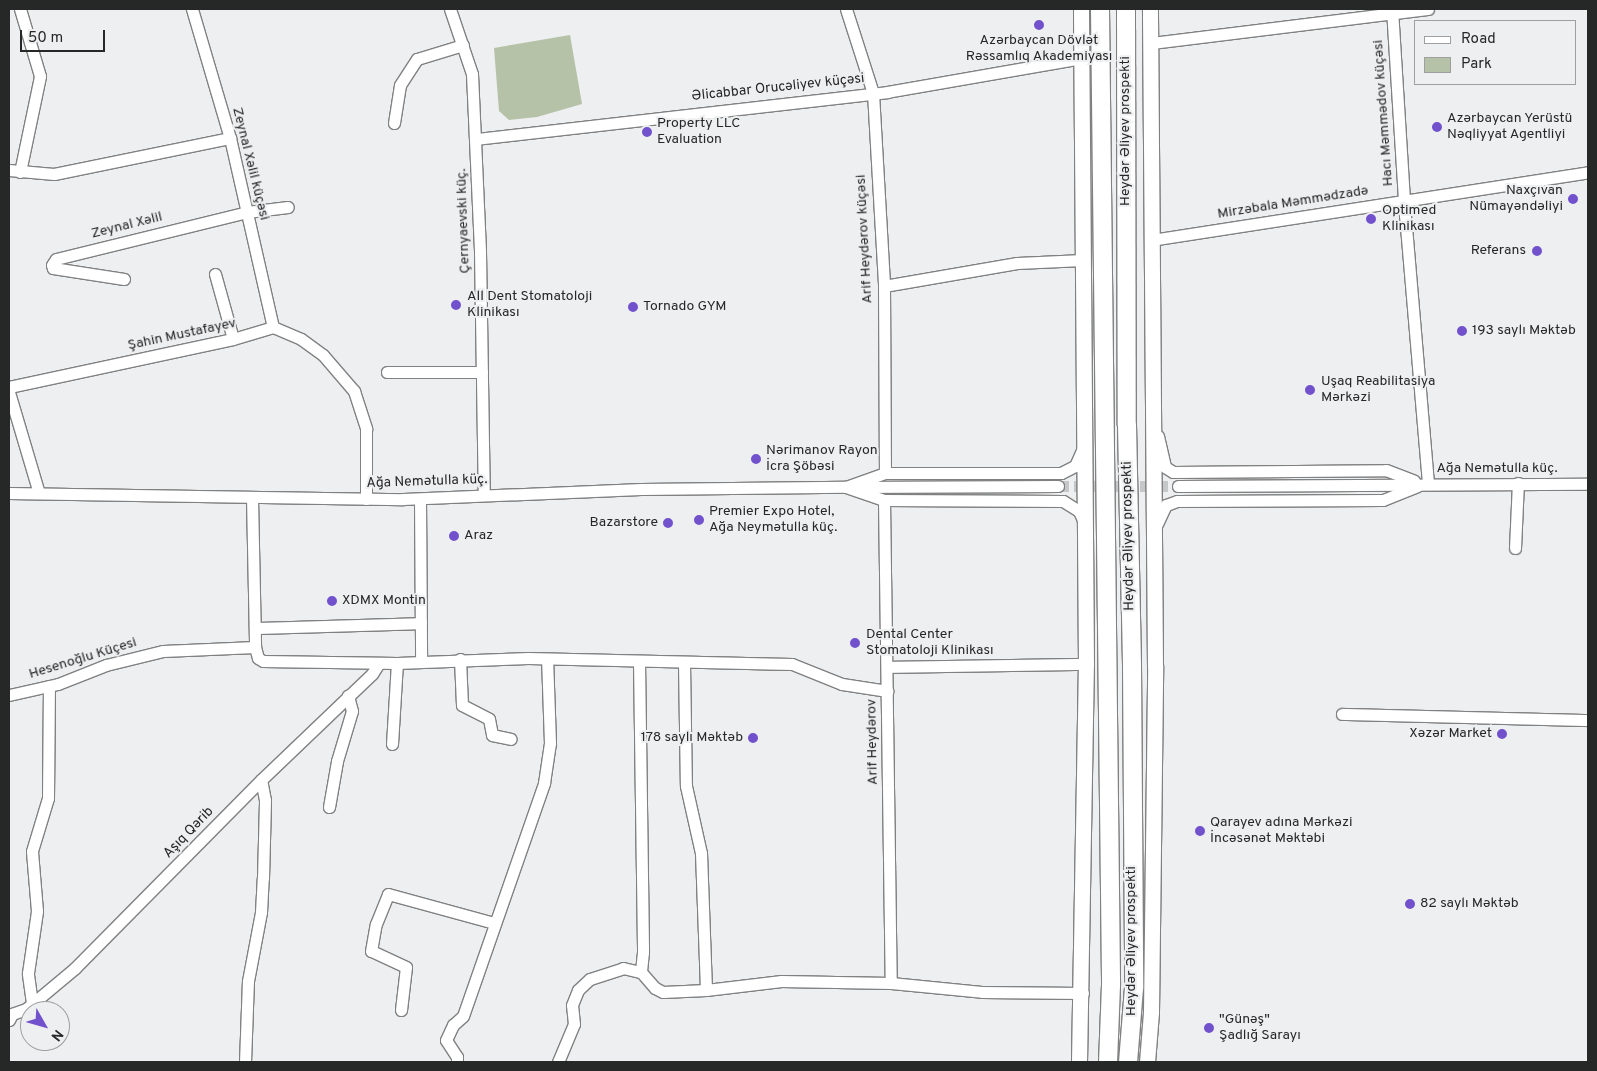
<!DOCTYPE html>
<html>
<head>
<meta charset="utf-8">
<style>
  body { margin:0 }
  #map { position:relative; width:1597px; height:1071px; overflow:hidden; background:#eeeff0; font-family:Overpass,sans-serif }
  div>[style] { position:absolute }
  .green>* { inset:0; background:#b6c2a8 }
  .minor-tunnel>* { height:11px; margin-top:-5.5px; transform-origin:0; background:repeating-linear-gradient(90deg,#c6c7c8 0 11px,transparent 0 16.5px) }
  .roads { filter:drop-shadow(1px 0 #808182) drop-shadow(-1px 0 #808182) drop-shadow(0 1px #808182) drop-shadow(0 -1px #808182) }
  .minor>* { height:11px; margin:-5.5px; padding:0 5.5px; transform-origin:5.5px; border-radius:5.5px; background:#fff }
  .major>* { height:15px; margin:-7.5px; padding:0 7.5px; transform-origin:7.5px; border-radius:7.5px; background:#fff }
  .highway>* { height:18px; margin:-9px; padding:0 9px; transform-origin:9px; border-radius:9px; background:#fff }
  .dots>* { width:14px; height:14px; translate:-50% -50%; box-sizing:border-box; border:2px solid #eeeff0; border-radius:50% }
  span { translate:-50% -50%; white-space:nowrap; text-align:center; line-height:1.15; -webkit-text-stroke:4px #eeeff0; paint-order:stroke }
  .poi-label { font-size:14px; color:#262727 }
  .left { translate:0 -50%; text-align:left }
  .right { translate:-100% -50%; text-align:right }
  .street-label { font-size:14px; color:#262727 }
  .frame { position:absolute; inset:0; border:10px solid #262727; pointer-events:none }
  .legend { position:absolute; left:1414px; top:20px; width:162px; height:65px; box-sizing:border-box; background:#eeeff0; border:1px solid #9e9fa0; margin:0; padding:6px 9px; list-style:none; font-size:15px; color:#262727 }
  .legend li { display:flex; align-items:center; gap:10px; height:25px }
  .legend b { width:25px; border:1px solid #9e9fa0 }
  .north { position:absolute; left:20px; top:1001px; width:50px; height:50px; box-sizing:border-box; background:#eeeff0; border:1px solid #9e9fa0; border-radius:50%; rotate:128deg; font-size:14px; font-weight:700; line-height:20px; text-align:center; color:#262727 }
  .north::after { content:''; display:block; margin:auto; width:18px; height:22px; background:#7252cc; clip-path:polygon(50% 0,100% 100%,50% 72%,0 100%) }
  .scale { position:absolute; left:20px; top:30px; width:85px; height:22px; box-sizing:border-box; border:2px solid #262727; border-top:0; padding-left:6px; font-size:15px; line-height:18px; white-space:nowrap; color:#262727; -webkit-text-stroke:4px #eeeff0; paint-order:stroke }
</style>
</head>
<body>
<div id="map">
  <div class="green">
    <i style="clip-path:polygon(570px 35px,582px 104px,537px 117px,509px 120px,499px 111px,494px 48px)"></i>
  </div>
  <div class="minor-tunnel">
    <i style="left:1058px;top:486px;width:120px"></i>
  </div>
  <div class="roads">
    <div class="minor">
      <i style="left:192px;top:9px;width:134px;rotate:73.6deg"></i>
      <i style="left:230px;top:138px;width:194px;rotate:77.2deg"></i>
      <i style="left:450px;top:9px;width:69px;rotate:71.3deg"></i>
      <i style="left:472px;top:74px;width:178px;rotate:87.4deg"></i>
      <i style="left:480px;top:252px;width:243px;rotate:89.1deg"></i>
      <i style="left:846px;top:9px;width:88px;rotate:72.2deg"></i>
      <i style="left:873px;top:93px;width:193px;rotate:86.7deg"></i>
      <i style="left:884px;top:286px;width:187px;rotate:89.7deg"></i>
      <i style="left:1392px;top:9px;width:206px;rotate:86.4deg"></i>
      <i style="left:1405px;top:215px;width:270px;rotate:85.1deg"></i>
      <i style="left:1151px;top:43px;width:279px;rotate:-7deg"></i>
      <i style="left:394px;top:123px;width:38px;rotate:-81deg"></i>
      <i style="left:400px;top:85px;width:31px;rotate:-57deg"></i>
      <i style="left:417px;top:59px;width:48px;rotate:-16.9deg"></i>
      <i style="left:476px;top:139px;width:414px;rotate:-6.5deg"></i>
      <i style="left:887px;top:92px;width:198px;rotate:-9.9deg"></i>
      <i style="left:9px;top:170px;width:45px;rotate:5.1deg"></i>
      <i style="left:54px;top:174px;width:180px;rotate:-11.6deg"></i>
      <i style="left:20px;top:172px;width:98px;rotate:-78.2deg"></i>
      <i style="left:40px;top:76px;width:70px;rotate:-106.6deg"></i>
      <i style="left:1151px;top:240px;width:442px;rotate:-8.8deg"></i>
      <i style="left:215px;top:274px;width:67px;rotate:74.5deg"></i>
      <i style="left:124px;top:279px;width:72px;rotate:-171.2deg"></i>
      <i style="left:53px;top:268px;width:3px;rotate:-108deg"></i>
      <i style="left:52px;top:265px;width:7px;rotate:-56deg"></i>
      <i style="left:56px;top:259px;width:197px;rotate:-13.8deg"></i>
      <i style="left:247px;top:212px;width:41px;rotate:-7deg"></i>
      <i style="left:884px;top:286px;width:135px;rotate:-9.8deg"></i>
      <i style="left:1017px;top:263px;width:66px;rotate:-2.6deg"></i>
      <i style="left:387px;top:372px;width:95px"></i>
      <i style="left:9px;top:387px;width:229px;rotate:-12.1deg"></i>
      <i style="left:233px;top:339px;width:42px;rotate:-16.7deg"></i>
      <i style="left:273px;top:327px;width:30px;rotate:23deg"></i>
      <i style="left:301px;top:339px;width:27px;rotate:36deg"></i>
      <i style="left:323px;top:355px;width:48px;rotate:49.3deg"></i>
      <i style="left:354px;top:391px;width:40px;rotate:72deg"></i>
      <i style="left:366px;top:429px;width:70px;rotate:90deg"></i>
      <i style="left:9px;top:392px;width:105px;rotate:73.5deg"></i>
      <i style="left:1158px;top:436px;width:32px;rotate:77deg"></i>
      <i style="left:1165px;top:467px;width:9px;rotate:32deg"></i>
      <i style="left:1173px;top:472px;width:213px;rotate:-0.5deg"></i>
      <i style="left:1386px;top:470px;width:30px;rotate:21deg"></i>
      <i style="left:1178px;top:486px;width:410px;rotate:-0.3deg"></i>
      <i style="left:846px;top:487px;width:41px;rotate:-19.7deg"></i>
      <i style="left:885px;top:473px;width:176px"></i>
      <i style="left:1061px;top:473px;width:16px;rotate:-27deg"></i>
      <i style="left:1075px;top:466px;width:20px;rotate:-66deg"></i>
      <i style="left:855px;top:487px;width:203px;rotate:-0.3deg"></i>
      <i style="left:9px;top:493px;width:394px;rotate:0.9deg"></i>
      <i style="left:403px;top:499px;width:238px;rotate:-2.4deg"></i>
      <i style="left:641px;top:489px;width:205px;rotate:-0.6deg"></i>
      <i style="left:846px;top:487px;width:40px;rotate:18.9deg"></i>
      <i style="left:884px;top:500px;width:179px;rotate:0.3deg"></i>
      <i style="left:1063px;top:501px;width:19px;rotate:32deg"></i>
      <i style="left:1079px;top:511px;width:12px;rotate:66deg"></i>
      <i style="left:252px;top:498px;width:149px;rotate:88.8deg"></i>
      <i style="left:255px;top:647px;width:11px;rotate:75deg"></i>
      <i style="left:258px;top:658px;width:6px;rotate:31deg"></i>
      <i style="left:263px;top:661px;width:134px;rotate:0.9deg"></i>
      <i style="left:397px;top:663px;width:131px;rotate:-2.2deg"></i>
      <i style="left:528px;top:658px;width:264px;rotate:1.3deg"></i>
      <i style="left:792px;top:664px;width:54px;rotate:21.8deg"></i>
      <i style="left:842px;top:684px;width:46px;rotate:8.8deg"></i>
      <i style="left:420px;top:499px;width:162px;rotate:89.6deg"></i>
      <i style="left:884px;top:500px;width:483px;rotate:89.2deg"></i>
      <i style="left:1157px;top:524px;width:21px;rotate:-65deg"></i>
      <i style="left:1166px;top:505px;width:12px;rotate:-20deg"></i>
      <i style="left:1177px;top:501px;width:206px;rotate:-0.3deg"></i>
      <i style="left:1383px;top:500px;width:37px;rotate:-22deg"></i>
      <i style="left:1515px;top:548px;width:65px;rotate:-87.4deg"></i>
      <i style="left:255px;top:628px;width:166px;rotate:-1.7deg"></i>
      <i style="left:460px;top:659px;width:46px;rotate:87.5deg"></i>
      <i style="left:462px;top:705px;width:30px;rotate:27deg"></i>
      <i style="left:489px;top:719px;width:16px;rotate:79deg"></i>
      <i style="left:492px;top:735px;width:19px;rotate:12deg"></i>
      <i style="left:639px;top:661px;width:291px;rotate:89.2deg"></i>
      <i style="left:643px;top:952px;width:20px;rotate:96deg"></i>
      <i style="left:684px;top:663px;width:123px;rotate:89.1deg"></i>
      <i style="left:686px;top:786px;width:69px;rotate:77.4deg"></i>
      <i style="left:701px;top:853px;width:137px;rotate:87.9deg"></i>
      <i style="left:887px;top:667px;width:199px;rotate:-0.9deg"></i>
      <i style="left:9px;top:695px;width:50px;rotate:-12.7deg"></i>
      <i style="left:58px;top:684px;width:52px;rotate:-21.6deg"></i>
      <i style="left:106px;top:665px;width:59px;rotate:-13.8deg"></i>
      <i style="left:163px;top:651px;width:92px;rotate:-2.5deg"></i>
      <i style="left:1342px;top:714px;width:246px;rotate:1.4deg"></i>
      <i style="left:392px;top:744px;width:81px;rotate:-86.5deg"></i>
      <i style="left:329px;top:807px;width:47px;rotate:-80.1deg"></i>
      <i style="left:337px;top:761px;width:52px;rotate:-73.3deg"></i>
      <i style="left:352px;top:711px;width:16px;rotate:-105deg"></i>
      <i style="left:32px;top:1003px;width:30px;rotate:-98deg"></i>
      <i style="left:28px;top:973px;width:63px;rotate:-81.7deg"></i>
      <i style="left:37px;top:911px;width:60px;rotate:-94.8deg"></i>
      <i style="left:32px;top:851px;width:55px;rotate:-73.2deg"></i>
      <i style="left:48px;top:798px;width:112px;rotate:-89.5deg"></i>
      <i style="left:401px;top:1010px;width:43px;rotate:-83.4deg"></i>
      <i style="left:406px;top:967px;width:38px;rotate:-155deg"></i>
      <i style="left:371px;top:951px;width:27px;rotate:-80deg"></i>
      <i style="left:376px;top:924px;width:32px;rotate:-68deg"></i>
      <i style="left:388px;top:894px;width:110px;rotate:15.3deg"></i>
      <i style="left:9px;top:1020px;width:7px;rotate:-63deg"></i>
      <i style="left:12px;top:1014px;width:15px;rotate:-20deg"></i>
      <i style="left:26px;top:1009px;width:64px;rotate:-39.9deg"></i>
      <i style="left:75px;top:968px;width:264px;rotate:-45.3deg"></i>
      <i style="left:261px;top:780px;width:153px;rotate:-43.7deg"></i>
      <i style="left:372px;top:674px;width:13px;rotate:-58deg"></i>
      <i style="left:245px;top:1062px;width:81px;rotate:-87.9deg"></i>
      <i style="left:248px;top:981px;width:70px;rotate:-79.3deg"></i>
      <i style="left:261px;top:912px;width:34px;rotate:-87deg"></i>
      <i style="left:263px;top:878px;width:78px;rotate:-88.5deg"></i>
      <i style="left:265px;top:800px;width:20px;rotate:-101deg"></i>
      <i style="left:457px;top:1062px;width:5px;rotate:-90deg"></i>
      <i style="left:457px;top:1057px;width:20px;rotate:-123deg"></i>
      <i style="left:446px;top:1040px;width:17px;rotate:-65deg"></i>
      <i style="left:453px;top:1025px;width:13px;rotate:-42deg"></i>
      <i style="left:463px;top:1016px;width:247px;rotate:-70.8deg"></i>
      <i style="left:544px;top:783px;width:40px;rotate:-81.5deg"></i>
      <i style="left:550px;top:743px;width:84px;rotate:-92deg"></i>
      <i style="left:558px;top:1062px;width:41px;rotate:-67.2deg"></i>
      <i style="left:574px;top:1024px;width:19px;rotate:-96deg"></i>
      <i style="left:572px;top:1005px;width:16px;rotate:-68deg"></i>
      <i style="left:578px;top:990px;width:16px;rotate:-43deg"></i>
      <i style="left:590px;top:979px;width:35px;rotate:-18deg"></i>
      <i style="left:623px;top:968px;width:18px;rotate:13deg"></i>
      <i style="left:641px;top:972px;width:21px;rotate:49deg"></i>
      <i style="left:655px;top:988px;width:9px;rotate:27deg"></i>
      <i style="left:663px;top:992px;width:43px;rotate:-2.7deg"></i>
      <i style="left:706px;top:990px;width:76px;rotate:-6.8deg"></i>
      <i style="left:781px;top:981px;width:110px;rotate:1deg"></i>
      <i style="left:891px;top:983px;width:91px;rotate:5.6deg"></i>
      <i style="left:982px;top:992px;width:101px;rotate:0.6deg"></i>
    </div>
    <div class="major">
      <i style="left:1079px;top:1062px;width:398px;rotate:-89deg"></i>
      <i style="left:1086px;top:664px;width:655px;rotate:-90.44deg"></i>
      <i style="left:1147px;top:1062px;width:50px;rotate:-85.4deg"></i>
      <i style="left:1151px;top:1012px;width:346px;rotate:-89.3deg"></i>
      <i style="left:1155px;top:666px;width:657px;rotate:-90.44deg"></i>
    </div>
    <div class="highway">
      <i style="left:1100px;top:9px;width:976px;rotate:89.35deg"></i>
      <i style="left:1111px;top:985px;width:77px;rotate:92.2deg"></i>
      <i style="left:1126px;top:9px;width:416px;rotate:89.9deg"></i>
      <i style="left:1127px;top:425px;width:241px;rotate:88.8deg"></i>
      <i style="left:1132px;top:666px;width:322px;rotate:89.6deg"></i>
      <i style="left:1134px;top:988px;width:74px;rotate:94.6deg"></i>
    </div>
  </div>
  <div class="dots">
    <i style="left:1039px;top:25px;background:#7252cc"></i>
    <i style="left:1437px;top:127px;background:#7252cc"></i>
    <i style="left:647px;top:132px;background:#7252cc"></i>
    <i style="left:1573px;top:199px;background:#7252cc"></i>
    <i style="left:1371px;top:219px;background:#7252cc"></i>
    <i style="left:1537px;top:251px;background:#7252cc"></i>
    <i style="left:456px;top:305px;background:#7252cc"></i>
    <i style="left:633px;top:307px;background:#7252cc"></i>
    <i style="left:1462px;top:331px;background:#7252cc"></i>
    <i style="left:1310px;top:390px;background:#7252cc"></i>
    <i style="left:756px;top:459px;background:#7252cc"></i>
    <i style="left:699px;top:520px;background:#7252cc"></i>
    <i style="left:668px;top:523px;background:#7252cc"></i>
    <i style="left:454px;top:536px;background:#7252cc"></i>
    <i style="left:332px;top:601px;background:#7252cc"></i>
    <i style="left:855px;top:643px;background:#7252cc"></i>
    <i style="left:1502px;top:734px;background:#7252cc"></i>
    <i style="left:753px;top:738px;background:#7252cc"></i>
    <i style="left:1200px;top:831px;background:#7252cc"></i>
    <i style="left:1410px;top:904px;background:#7252cc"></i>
    <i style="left:1209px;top:1028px;background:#7252cc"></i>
  </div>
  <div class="poi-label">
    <span style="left:1039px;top:49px">Azərbaycan Dövlət<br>Rəssamlıq Akademiyası</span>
    <span class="left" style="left:1447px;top:127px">Azərbaycan Yerüstü<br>Nəqliyyat Agentliyi</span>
    <span class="left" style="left:657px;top:132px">Property LLC<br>Evaluation</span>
    <span class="right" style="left:1563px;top:199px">Naxçıvan<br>Nümayəndəliyi</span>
    <span class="left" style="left:1382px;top:219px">Optimed<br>Klinikası</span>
    <span class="right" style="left:1526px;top:251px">Referans</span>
    <span class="left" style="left:467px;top:305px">All Dent Stomatoloji<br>Klinikası</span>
    <span class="left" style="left:643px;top:307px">Tornado GYM</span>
    <span class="left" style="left:1472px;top:331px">193 saylı Məktəb</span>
    <span class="left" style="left:1321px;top:390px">Uşaq Reabilitasiya<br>Mərkəzi</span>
    <span class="left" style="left:766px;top:459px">Nərimanov Rayon<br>İcra Şöbəsi</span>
    <span class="left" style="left:709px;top:520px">Premier Expo Hotel,<br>Ağa Neymətulla küç.</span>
    <span class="right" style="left:658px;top:523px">Bazarstore</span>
    <span class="left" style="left:464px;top:536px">Araz</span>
    <span class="left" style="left:342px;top:601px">XDMX Montin</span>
    <span class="left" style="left:866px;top:643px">Dental Center<br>Stomatoloji Klinikası</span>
    <span class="right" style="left:1492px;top:734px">Xəzər Market</span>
    <span class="right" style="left:743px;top:738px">178 saylı Məktəb</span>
    <span class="left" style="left:1210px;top:831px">Qarayev adına Mərkəzi<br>İncəsənət Məktəbi</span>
    <span class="left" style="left:1420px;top:904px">82 saylı Məktəb</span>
    <span class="left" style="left:1219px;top:1028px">"Günəş"<br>Şadlığ Sarayı</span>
  </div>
  <div class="street-label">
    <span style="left:778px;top:88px;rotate:-6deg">Əlicabbar Orucəliyev küçəsi</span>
    <span style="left:1384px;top:113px;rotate:-94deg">Hacı Məmmədov küçəsi</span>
    <span style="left:1126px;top:131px;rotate:-90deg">Heydər Əliyev prospekti</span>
    <span style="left:250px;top:164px;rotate:76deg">Zeynal Xəlil küçəsi</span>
    <span style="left:1293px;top:203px;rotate:-9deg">Mirzəbala Məmmədzadə</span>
    <span style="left:464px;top:221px;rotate:-92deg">Çernyaevski küç.</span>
    <span style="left:127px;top:226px;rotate:-14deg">Zeynal Xəlil</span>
    <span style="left:865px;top:239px;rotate:-93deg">Arif Heydərov küçəsi</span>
    <span style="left:182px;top:335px;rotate:-12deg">Şahin Mustafayev</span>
    <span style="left:1497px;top:469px">Ağa Nemətulla küç.</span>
    <span style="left:427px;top:482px;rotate:-2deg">Ağa Nemətulla küç.</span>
    <span style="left:1129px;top:536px;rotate:-91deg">Heydər Əliyev prospekti</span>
    <span style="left:83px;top:659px;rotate:-17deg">Hesenoğlu Küçesi</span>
    <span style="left:873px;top:742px;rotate:-91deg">Arif Heydərov</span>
    <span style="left:189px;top:833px;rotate:-46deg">Aşıq Qərib</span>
    <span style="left:1132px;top:941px;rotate:-90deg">Heydər Əliyev prospekti</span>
  </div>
  <div class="frame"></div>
  <ul class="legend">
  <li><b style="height:6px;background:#fff"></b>Road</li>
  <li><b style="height:14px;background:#b6c2a8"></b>Park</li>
  </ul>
  <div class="north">N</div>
  <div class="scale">50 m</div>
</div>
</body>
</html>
